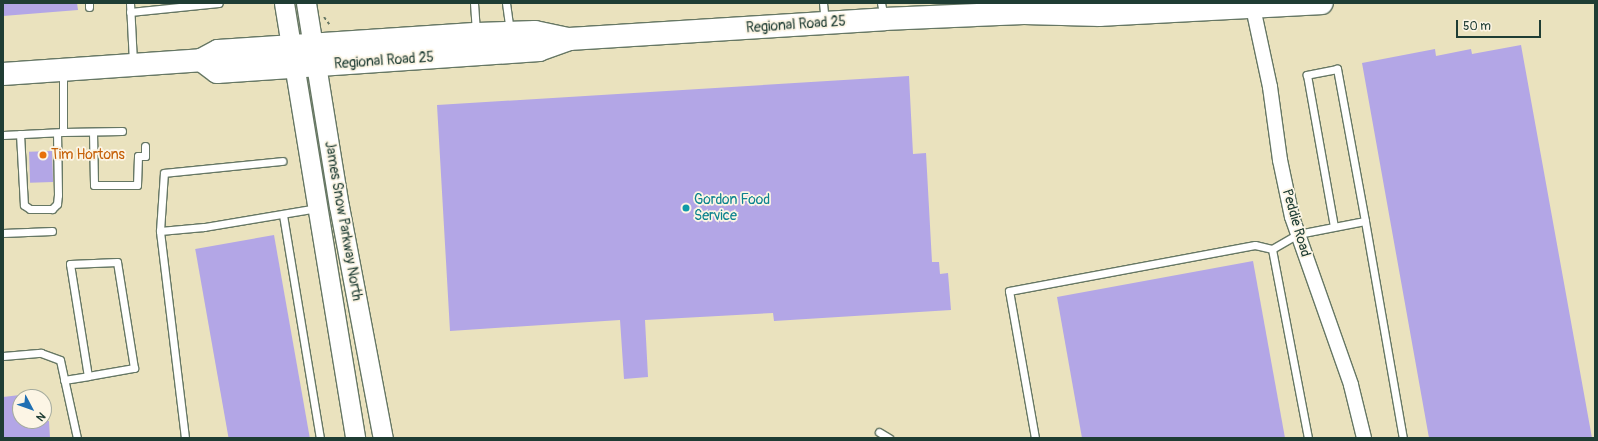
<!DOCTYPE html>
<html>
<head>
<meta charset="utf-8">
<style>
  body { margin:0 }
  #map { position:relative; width:1598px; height:441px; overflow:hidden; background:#eae2be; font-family:Pangolin,sans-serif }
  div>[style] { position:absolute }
  .building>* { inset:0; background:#b3a6e6; transform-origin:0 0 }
  .path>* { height:2px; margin-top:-1px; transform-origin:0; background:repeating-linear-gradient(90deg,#667764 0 3px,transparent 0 6px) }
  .roads { filter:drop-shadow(1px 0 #667764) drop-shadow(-1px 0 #667764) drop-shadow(0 1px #667764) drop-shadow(0 -1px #667764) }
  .service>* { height:7px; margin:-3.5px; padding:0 3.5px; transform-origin:3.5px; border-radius:3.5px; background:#fff }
  .minor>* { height:14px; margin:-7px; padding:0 7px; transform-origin:7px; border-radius:7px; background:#fff }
  .secondary>* { height:19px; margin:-9.5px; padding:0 9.5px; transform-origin:9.5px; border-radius:9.5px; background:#fff }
  .primary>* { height:22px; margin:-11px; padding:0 11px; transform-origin:11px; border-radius:11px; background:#fff }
  .dots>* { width:11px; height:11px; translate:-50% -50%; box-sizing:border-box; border:2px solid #fcf5e5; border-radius:50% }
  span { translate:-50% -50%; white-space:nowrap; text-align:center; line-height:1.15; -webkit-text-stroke:3.5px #fcf5e5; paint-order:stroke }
  .street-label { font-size:14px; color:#1f3d34 }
  .food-label { font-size:14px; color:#c56008 }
  .left { translate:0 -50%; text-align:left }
  .culture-label { font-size:14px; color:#0d838f }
  .frame { position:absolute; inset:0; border:4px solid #1f3d34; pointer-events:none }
  .north { position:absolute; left:12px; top:389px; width:40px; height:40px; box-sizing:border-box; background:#fcf5e5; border:1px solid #a4ab9e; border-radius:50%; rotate:131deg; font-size:11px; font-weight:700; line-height:16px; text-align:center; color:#1f3d34 }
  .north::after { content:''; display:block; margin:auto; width:14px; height:18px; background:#1f6fb2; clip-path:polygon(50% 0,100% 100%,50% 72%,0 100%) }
  .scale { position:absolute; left:1456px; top:20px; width:85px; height:18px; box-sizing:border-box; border:2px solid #1f3d34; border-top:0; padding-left:5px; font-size:12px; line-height:14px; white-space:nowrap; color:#1f3d34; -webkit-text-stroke:3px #fcf5e5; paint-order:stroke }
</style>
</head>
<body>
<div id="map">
  <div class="building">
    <i style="clip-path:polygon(3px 3px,77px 3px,78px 10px,3px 16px)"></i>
    <i style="clip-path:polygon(1521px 45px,1592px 438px,1429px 438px,1362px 63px,1435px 49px,1436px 56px,1471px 49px,1472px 54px)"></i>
    <i style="clip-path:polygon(909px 76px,913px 154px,926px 153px,932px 262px,939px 262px,940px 274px,948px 273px,951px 310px,774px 321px,773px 313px,645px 320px,648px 377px,624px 379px,620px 320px,450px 331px,437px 105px)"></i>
    <i style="left:52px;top:151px;width:31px;height:23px;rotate:88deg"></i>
    <i style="left:274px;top:235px;width:206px;height:80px;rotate:80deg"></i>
    <i style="clip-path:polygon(1253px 261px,1285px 438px,1082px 438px,1057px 297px)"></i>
    <i style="clip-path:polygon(20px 395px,20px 421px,49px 421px,50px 438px,3px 438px,3px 397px)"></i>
  </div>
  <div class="path">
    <i style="left:324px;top:17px;width:9px;rotate:54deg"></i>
  </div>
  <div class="roads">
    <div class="service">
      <i style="left:89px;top:3px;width:4px;rotate:90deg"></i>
      <i style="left:130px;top:3px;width:60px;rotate:87.1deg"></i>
      <i style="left:474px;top:3px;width:30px;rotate:86deg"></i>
      <i style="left:506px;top:3px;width:28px;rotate:82deg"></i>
      <i style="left:823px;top:3px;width:18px;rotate:84deg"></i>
      <i style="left:881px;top:3px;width:14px;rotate:78deg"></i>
      <i style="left:130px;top:12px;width:89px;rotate:-5.8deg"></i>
      <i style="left:63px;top:132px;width:59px;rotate:-1deg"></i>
      <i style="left:93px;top:132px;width:53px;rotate:88.9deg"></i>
      <i style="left:94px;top:185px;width:43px"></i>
      <i style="left:137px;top:185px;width:29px;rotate:-88deg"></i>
      <i style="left:138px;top:156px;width:7px"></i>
      <i style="left:145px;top:156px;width:10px;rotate:-90deg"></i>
      <i style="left:20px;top:134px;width:71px;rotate:86.8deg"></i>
      <i style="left:24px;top:205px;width:7px;rotate:34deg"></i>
      <i style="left:30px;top:209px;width:22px"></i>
      <i style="left:52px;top:209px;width:7px;rotate:-45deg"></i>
      <i style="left:57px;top:204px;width:9px;rotate:-84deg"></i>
      <i style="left:58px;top:195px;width:62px;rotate:-90.9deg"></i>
      <i style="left:3px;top:135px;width:60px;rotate:-2.9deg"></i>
      <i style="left:63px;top:132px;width:59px;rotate:-90deg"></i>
      <i style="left:283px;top:215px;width:226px;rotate:80.6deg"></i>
      <i style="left:1365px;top:221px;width:220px;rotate:80.1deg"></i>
      <i style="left:160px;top:231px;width:58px;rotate:-86.1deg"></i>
      <i style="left:164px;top:173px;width:119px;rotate:-5.8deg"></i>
      <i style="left:3px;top:233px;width:49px;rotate:-2.3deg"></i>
      <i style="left:3px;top:356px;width:38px;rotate:-5deg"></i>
      <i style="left:41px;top:353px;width:20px;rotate:20deg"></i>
      <i style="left:60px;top:360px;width:80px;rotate:77.7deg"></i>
      <i style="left:64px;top:380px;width:24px;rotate:-9deg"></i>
      <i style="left:88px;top:376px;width:47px;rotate:-9.9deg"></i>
      <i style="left:134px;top:368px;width:107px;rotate:-99.1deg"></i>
      <i style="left:117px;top:262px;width:47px;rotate:177.6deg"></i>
      <i style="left:70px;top:264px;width:113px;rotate:80.9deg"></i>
      <i style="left:879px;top:432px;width:12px;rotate:31deg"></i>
      <i style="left:185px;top:438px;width:209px;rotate:-96.9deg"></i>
      <i style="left:160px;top:231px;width:44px;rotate:-5.2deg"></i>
      <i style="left:204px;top:227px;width:116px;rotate:-9.5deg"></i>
      <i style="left:1035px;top:438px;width:149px;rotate:-100deg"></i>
      <i style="left:1009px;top:291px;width:250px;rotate:-10.6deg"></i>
      <i style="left:1255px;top:245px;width:17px;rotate:13deg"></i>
      <i style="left:1308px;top:438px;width:192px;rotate:-100.8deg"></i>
      <i style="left:1272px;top:249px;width:30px;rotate:-30deg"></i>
      <i style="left:1298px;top:234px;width:68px;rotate:-11deg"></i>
      <i style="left:1365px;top:221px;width:155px;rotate:-100.4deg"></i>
      <i style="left:1337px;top:69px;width:31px;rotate:169deg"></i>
      <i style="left:1307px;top:75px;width:154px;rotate:79.9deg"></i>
    </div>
    <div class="minor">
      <i style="left:1252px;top:3px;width:86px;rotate:77.9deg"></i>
      <i style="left:1270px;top:87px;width:74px;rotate:82.2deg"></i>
      <i style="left:1280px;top:160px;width:58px;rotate:78.1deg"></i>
      <i style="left:1292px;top:217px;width:178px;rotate:70.6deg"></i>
      <i style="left:1351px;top:385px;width:55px;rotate:76.2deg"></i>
    </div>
    <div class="secondary">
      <i style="left:284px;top:3px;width:441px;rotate:80.7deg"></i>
      <i style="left:306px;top:3px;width:206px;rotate:80.8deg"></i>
      <i style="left:339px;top:206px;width:236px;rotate:79.3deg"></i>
    </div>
    <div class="primary">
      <i style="left:201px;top:60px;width:20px;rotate:37deg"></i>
      <i style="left:217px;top:72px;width:323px;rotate:-3.9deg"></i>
      <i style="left:539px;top:50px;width:32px;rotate:-20deg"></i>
      <i style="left:569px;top:39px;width:316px;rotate:-3.6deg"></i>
      <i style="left:884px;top:19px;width:140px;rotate:-2.5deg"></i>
      <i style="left:1024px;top:13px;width:76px;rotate:1.5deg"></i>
      <i style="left:1100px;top:15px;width:222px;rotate:-3.1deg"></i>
      <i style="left:3px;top:74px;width:198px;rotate:-4deg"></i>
      <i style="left:201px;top:60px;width:19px;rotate:-28deg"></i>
      <i style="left:218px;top:51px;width:260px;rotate:-3.8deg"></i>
      <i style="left:477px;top:34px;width:58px;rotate:-2deg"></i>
      <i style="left:535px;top:32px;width:35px;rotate:12deg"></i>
    </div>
  </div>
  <div class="dots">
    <i style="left:43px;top:155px;background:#e8710a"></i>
    <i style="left:686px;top:208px;background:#0f9aa8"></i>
  </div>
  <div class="street-label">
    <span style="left:796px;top:25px;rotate:-4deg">Regional Road 25</span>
    <span style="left:384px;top:61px;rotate:-4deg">Regional Road 25</span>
    <span style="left:343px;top:221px;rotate:80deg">James Snow Parkway North</span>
    <span style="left:1296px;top:223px;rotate:74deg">Peddie Road</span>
  </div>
  <div class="food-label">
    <span class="left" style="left:51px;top:155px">Tim Hortons</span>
  </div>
  <div class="culture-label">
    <span class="left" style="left:694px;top:208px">Gordon Food<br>Service</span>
  </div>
  <div class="frame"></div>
  <div class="north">N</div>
  <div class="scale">50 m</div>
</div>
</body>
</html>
